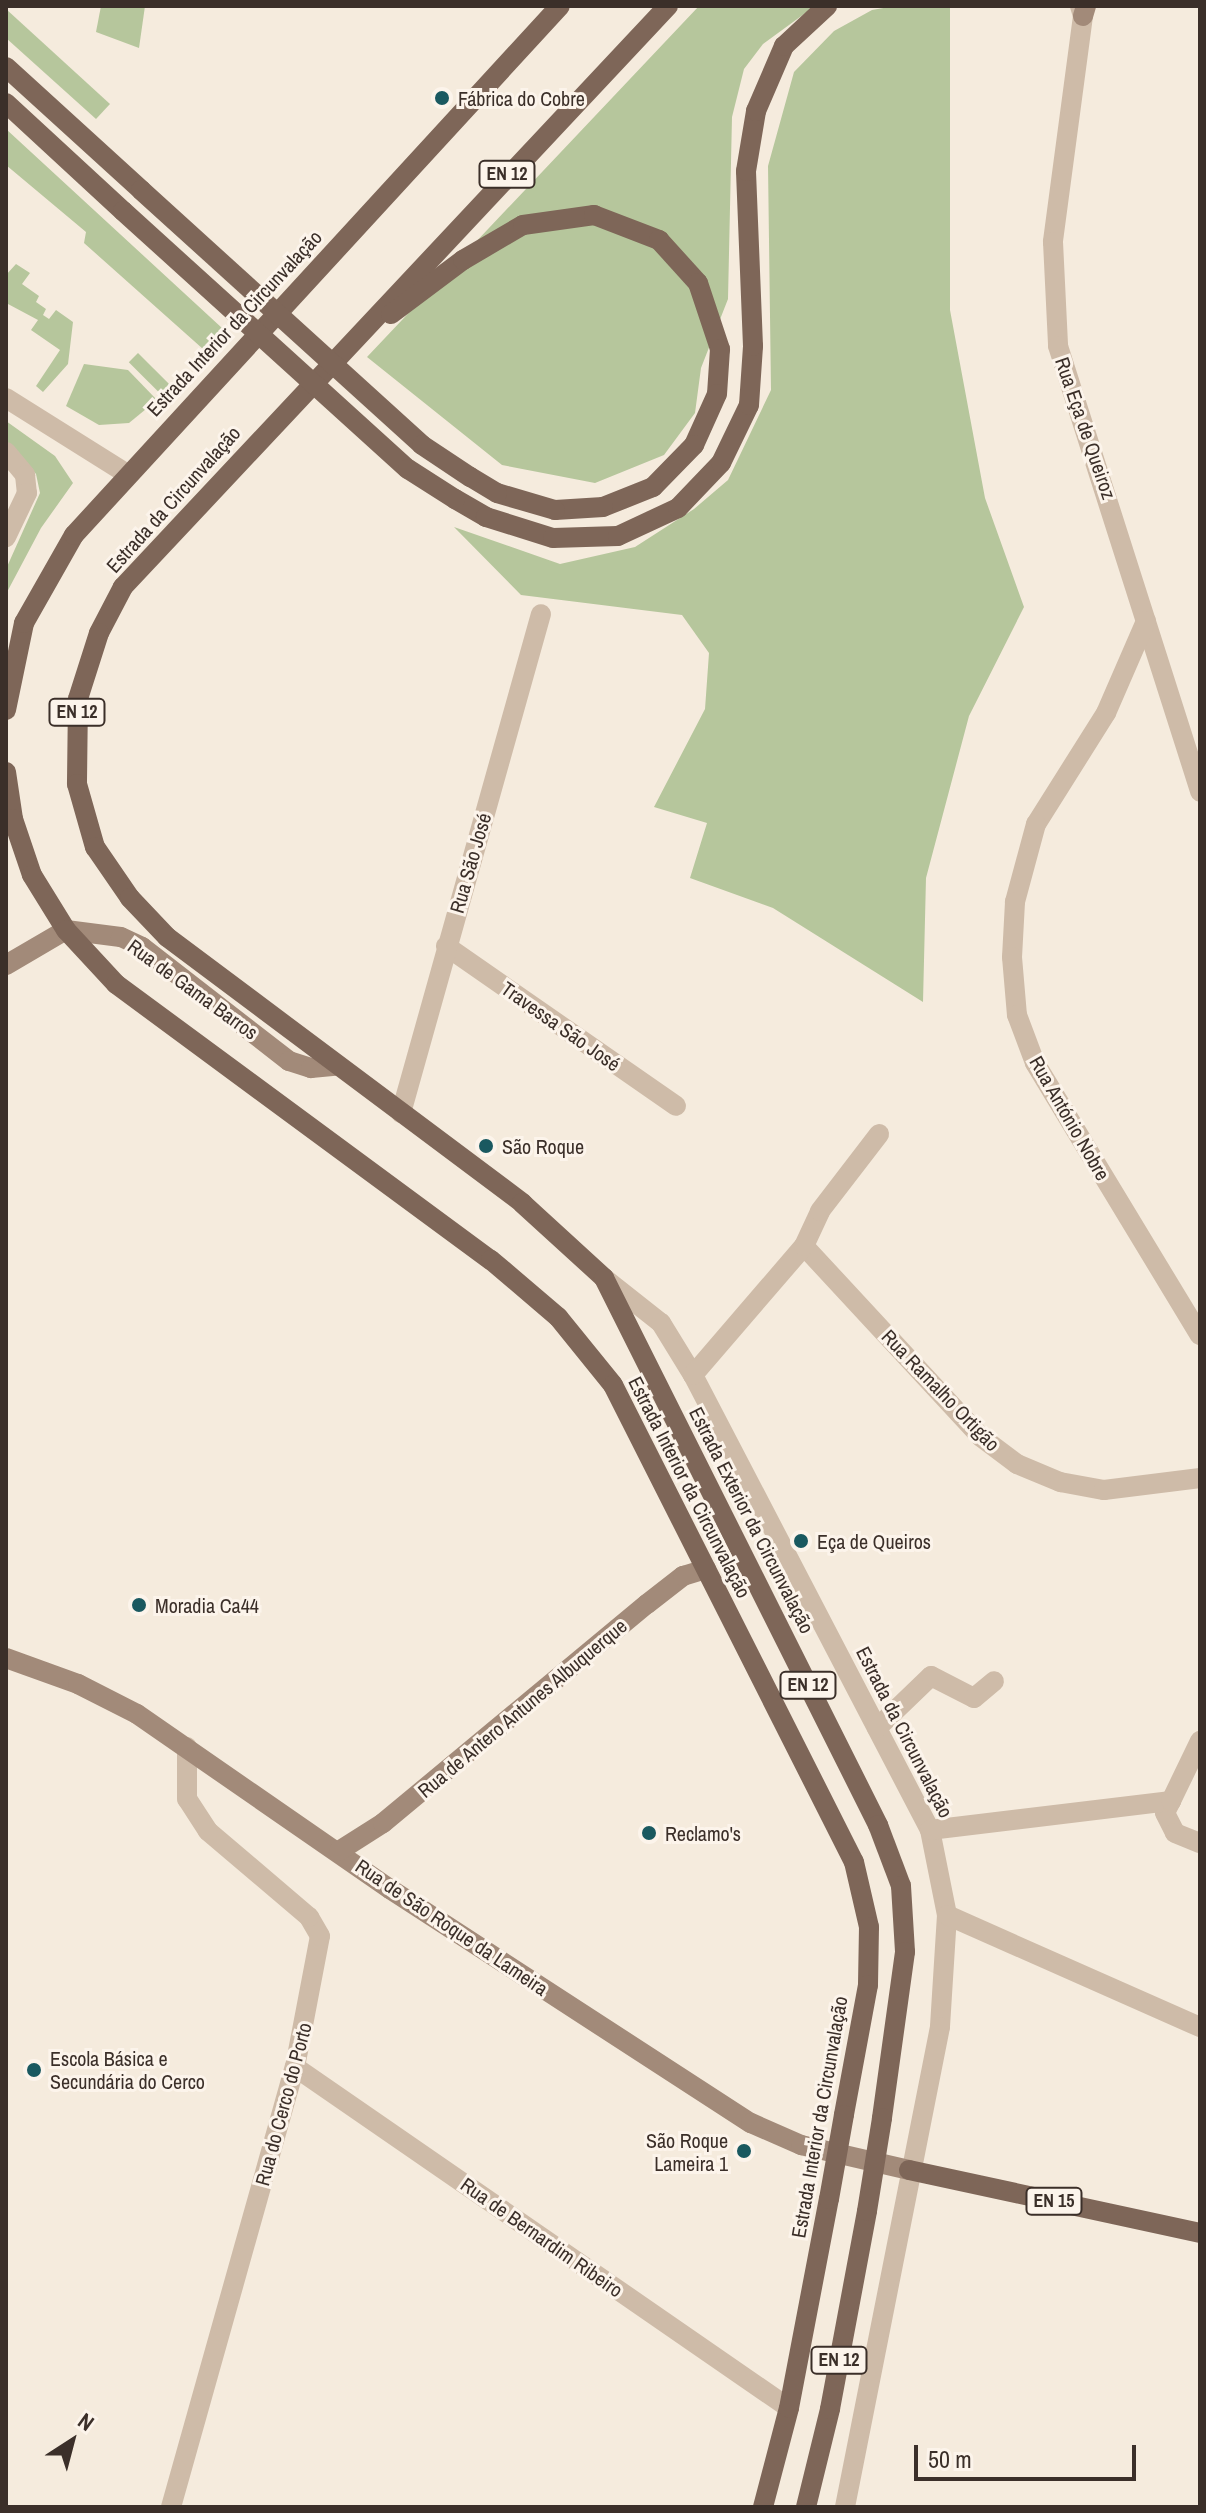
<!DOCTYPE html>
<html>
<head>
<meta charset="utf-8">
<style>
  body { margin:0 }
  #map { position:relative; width:1206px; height:2513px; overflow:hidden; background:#f5ebdd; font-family:"Archivo Narrow",sans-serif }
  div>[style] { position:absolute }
  .green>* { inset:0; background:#b6c69c; transform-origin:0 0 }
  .street>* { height:20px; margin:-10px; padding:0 10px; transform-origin:10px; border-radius:10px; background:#cebba8 }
  .secondary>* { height:20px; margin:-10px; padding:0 10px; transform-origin:10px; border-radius:10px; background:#a28a79 }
  .primary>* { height:20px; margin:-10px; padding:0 10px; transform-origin:10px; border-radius:10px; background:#7e6658 }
  .primary-bridge>* { height:20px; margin:-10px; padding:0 10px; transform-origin:10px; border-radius:10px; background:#7e6658 }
  .dots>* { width:22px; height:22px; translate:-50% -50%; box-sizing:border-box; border:4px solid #fcf4eb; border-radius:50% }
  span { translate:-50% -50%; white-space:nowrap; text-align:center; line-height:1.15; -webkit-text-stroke:6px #fcf4eb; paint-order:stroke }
  .shield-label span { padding:2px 6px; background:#fcf4eb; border:2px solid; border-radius:6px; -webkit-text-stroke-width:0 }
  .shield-label { font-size:18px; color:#3b2f29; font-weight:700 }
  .poi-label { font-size:20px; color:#3b2f29 }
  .left { translate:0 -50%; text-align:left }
  .right { translate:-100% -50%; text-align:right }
  .street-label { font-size:20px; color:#3b2f29 }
  .frame { position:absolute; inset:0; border:8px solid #3b2f29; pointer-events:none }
  .north { position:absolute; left:32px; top:2401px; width:80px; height:80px; -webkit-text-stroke:6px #fcf4eb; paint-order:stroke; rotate:36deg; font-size:22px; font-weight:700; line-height:32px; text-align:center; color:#3b2f29 }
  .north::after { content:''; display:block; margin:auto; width:28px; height:36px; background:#3b2f29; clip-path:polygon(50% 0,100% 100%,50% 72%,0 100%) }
  .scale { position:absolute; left:914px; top:2445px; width:222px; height:36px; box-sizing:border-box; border:4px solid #3b2f29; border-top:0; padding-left:10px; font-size:24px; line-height:28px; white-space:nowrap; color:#3b2f29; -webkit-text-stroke:6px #fcf4eb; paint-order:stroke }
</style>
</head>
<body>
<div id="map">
  <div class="green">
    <i style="clip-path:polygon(101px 6px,145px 6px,139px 48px,96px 32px)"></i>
    <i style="clip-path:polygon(699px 6px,815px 6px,763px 44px,744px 69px,732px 117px,728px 299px,701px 368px,695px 413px,664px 455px,595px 483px,502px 465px,367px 357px)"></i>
    <i style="clip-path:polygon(895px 6px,950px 6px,950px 310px,985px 498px,1024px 607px,969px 716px,926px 878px,923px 1002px,773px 908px,690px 878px,707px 823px,654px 807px,705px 709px,709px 653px,682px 615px,521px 595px,454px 527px,560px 564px,635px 547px,694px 509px,728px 480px,771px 390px,768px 166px,794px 72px,834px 31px,872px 10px)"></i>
    <i style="clip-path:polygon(6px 9px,110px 104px,96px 119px,6px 38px)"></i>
    <i style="clip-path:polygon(6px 129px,222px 328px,203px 349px,84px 243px,86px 232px,6px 165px)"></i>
    <i style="clip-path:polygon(16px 264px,30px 273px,22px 284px,39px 296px,36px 302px,46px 309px,43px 315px,49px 319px,56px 310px,73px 322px,68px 364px,43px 392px,36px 386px,60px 350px,31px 330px,38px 320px,8px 304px,6px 275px)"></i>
    <i style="left:138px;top:353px;width:45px;height:13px;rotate:45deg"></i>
    <i style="clip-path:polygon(84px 364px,128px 370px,157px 400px,129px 423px,99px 425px,66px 406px)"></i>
    <i style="clip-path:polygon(6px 421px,55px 456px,73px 483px,41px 528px,6px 594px,6px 569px,40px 493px,36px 474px,6px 441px)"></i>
  </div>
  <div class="street">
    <i style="left:1080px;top:6px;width:10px;rotate:73deg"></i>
    <i style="left:1083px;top:16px;width:228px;rotate:97.6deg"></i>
    <i style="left:1053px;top:242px;width:104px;rotate:87.2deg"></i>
    <i style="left:1058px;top:346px;width:468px;rotate:72.3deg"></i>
    <i style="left:6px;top:398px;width:143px;rotate:32.1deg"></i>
    <i style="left:6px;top:452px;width:30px;rotate:50deg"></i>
    <i style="left:25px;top:475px;width:18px;rotate:84deg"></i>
    <i style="left:27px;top:493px;width:49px;rotate:115.5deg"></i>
    <i style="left:1146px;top:621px;width:100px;rotate:113.5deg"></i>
    <i style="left:1106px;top:713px;width:131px;rotate:122.2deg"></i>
    <i style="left:1036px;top:824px;width:81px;rotate:105.1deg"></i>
    <i style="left:1015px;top:902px;width:55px;rotate:93.1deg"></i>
    <i style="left:1012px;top:957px;width:58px;rotate:85.1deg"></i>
    <i style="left:1017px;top:1015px;width:51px;rotate:69.4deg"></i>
    <i style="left:1035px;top:1063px;width:318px;rotate:58.8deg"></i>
    <i style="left:446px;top:946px;width:280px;rotate:34.8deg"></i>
    <i style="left:401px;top:1113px;width:518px;rotate:-74.33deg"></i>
    <i style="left:804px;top:1246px;width:260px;rotate:47.2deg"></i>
    <i style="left:981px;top:1437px;width:45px;rotate:36.9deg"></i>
    <i style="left:1017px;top:1464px;width:47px;rotate:22.7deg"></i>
    <i style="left:1060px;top:1482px;width:45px;rotate:10.3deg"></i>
    <i style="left:1104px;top:1490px;width:97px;rotate:-7.1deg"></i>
    <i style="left:604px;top:1278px;width:73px;rotate:38.3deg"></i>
    <i style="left:661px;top:1323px;width:61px;rotate:58.4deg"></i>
    <i style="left:693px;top:1375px;width:513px;rotate:62.49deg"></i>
    <i style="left:930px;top:1830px;width:87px;rotate:78.7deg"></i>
    <i style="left:947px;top:1915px;width:112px;rotate:93.6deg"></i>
    <i style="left:940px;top:2027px;width:489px;rotate:101.2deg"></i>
    <i style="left:693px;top:1375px;width:170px;rotate:-49.3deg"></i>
    <i style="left:804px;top:1246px;width:38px;rotate:-65deg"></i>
    <i style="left:820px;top:1211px;width:97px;rotate:-52.5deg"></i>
    <i style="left:877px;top:1728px;width:75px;rotate:-43.9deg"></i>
    <i style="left:931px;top:1676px;width:48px;rotate:27.1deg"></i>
    <i style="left:974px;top:1698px;width:26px;rotate:-40deg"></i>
    <i style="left:1171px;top:1801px;width:13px;rotate:117deg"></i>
    <i style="left:1165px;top:1813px;width:22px;rotate:63deg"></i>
    <i style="left:1175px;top:1833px;width:27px;rotate:22deg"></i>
    <i style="left:930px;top:1830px;width:243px;rotate:-6.9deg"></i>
    <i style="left:1171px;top:1801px;width:67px;rotate:-64.2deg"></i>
    <i style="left:947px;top:1915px;width:277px;rotate:23.9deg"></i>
    <i style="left:295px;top:2067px;width:600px;rotate:34.62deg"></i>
    <i style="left:171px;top:2507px;width:457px;rotate:-74.3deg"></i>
    <i style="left:295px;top:2067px;width:133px;rotate:-79.2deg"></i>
    <i style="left:320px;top:1936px;width:22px;rotate:-120deg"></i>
    <i style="left:309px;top:1917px;width:133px;rotate:-139.6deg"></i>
    <i style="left:208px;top:1831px;width:38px;rotate:-123deg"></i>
    <i style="left:187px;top:1799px;width:52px;rotate:-90deg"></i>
  </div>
  <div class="secondary">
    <i style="left:1083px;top:16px;width:10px;rotate:-73deg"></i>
    <i style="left:6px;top:965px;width:69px;rotate:-30.3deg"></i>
    <i style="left:66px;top:930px;width:55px;rotate:7.3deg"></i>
    <i style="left:121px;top:937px;width:23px;rotate:25deg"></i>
    <i style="left:142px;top:947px;width:186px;rotate:37.8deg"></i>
    <i style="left:289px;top:1061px;width:23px;rotate:18deg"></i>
    <i style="left:311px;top:1068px;width:24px;rotate:-5deg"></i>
    <i style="left:6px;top:1658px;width:77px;rotate:19.9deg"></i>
    <i style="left:78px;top:1684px;width:66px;rotate:27deg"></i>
    <i style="left:137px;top:1714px;width:308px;rotate:34.7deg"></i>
    <i style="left:390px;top:1889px;width:430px;rotate:33deg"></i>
    <i style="left:751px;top:2123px;width:55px;rotate:23.7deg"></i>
    <i style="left:801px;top:2145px;width:111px;rotate:13deg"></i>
    <i style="left:339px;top:1851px;width:52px;rotate:-32.5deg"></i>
    <i style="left:383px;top:1823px;width:343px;rotate:-39.7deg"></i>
    <i style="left:647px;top:1604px;width:46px;rotate:-37.9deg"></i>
    <i style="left:683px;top:1576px;width:24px;rotate:-17deg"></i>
  </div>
  <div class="primary">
    <i style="left:668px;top:6px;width:797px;rotate:133.17deg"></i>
    <i style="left:123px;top:587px;width:52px;rotate:117.6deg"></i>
    <i style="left:99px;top:633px;width:69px;rotate:107.7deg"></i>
    <i style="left:78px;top:699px;width:85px;rotate:90.7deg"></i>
    <i style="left:77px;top:784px;width:66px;rotate:74.1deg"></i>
    <i style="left:95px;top:847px;width:62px;rotate:55.5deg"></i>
    <i style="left:130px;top:898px;width:54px;rotate:46.5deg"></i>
    <i style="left:167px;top:937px;width:444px;rotate:36.8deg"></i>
    <i style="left:522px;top:1203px;width:111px;rotate:42.4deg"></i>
    <i style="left:604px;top:1278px;width:612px;rotate:63.39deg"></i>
    <i style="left:878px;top:1825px;width:65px;rotate:69.3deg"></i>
    <i style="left:901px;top:1886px;width:66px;rotate:86.5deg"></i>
    <i style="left:905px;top:1952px;width:168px;rotate:97.9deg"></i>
    <i style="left:6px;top:67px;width:183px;rotate:42.3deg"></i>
    <i style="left:6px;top:103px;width:159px;rotate:42.7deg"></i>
    <i style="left:391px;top:314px;width:90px;rotate:-36.9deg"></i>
    <i style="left:463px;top:260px;width:69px;rotate:-30.3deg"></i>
    <i style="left:523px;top:225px;width:72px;rotate:-8deg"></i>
    <i style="left:594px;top:215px;width:70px;rotate:21deg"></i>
    <i style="left:659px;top:240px;width:58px;rotate:47.8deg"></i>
    <i style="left:698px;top:283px;width:70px;rotate:71.6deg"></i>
    <i style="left:720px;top:349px;width:45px;rotate:93.8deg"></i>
    <i style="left:717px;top:394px;width:56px;rotate:114.3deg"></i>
    <i style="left:694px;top:445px;width:59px;rotate:134.3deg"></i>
    <i style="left:653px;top:487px;width:54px;rotate:158.2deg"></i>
    <i style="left:603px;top:507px;width:48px;rotate:176.4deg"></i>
    <i style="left:555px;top:510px;width:60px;rotate:-163.7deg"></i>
    <i style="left:497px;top:493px;width:31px;rotate:-149deg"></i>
    <i style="left:455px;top:499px;width:36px;rotate:30deg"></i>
    <i style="left:486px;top:517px;width:70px;rotate:17.4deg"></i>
    <i style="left:553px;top:538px;width:65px;rotate:-1.8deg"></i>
    <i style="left:618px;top:536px;width:66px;rotate:-25deg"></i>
    <i style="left:678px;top:508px;width:62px;rotate:-46.3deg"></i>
    <i style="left:721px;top:463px;width:64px;rotate:-64.2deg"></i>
    <i style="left:749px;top:405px;width:59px;rotate:-86.1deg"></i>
    <i style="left:753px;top:346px;width:175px;rotate:-92.3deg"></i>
    <i style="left:746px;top:171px;width:61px;rotate:-80.5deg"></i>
    <i style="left:756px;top:111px;width:71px;rotate:-66.7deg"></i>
    <i style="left:784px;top:46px;width:59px;rotate:-42.9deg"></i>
    <i style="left:6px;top:710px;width:89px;rotate:-78.3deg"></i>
    <i style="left:24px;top:623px;width:101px;rotate:-60.4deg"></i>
    <i style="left:74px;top:535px;width:718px;rotate:-47.43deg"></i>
    <i style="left:6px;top:772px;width:48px;rotate:81.5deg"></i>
    <i style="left:13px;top:819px;width:59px;rotate:71.3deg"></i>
    <i style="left:32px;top:875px;width:65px;rotate:58.3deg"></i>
    <i style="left:66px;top:930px;width:74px;rotate:47.2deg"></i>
    <i style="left:116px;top:984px;width:466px;rotate:36.4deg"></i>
    <i style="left:491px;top:1260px;width:88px;rotate:40.4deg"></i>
    <i style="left:558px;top:1317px;width:87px;rotate:51deg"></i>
    <i style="left:613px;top:1385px;width:534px;rotate:63.2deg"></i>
    <i style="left:854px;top:1862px;width:67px;rotate:77deg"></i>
    <i style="left:869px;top:1927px;width:58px;rotate:91deg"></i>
    <i style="left:868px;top:1985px;width:132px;rotate:100.5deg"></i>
    <i style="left:909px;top:2170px;width:298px;rotate:12.2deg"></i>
    <i style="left:763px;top:2507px;width:102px;rotate:-75.3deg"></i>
    <i style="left:789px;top:2408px;width:213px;rotate:-79.2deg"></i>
    <i style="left:806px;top:2507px;width:101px;rotate:-76.2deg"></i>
    <i style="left:830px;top:2409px;width:201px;rotate:-79.4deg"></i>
  </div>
  <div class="primary-bridge">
    <i style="left:141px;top:190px;width:379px;rotate:42.2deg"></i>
    <i style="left:422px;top:445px;width:58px;rotate:33.7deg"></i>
    <i style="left:123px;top:211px;width:384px;rotate:42.2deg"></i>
    <i style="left:408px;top:469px;width:56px;rotate:32.6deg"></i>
    <i style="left:829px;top:2199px;width:85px;rotate:-79.9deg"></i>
    <i style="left:867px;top:2211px;width:94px;rotate:-80.8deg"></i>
  </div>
  <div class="dots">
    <i style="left:442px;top:98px;background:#1a5960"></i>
    <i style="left:486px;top:1146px;background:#1a5960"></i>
    <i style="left:801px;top:1541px;background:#1a5960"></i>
    <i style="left:139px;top:1605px;background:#1a5960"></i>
    <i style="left:649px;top:1833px;background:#1a5960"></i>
    <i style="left:34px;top:2070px;background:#1a5960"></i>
    <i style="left:744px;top:2151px;background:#1a5960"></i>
  </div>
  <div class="shield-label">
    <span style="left:507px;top:174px">EN 12</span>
    <span style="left:77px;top:712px">EN 12</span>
    <span style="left:808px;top:1685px">EN 12</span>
    <span style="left:1054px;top:2201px">EN 15</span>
    <span style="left:839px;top:2360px">EN 12</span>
  </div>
  <div class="poi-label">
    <span class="left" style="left:458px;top:98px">Fábrica do Cobre</span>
    <span class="left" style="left:502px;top:1146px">São Roque</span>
    <span class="left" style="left:817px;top:1541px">Eça de Queiros</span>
    <span class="left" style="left:155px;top:1605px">Moradia Ca44</span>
    <span class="left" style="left:665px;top:1833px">Reclamo's</span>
    <span class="left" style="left:50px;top:2070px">Escola Básica e<br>Secundária do Cerco</span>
    <span class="right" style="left:728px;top:2152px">São Roque<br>Lameira 1</span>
  </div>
  <div class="street-label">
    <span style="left:234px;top:323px;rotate:-47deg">Estrada Interior da Circunvalação</span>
    <span style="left:1086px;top:428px;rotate:71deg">Rua Eça de Queiroz</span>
    <span style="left:173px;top:499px;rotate:-48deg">Estrada da Circunvalação</span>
    <span style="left:470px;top:863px;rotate:-74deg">Rua São José</span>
    <span style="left:193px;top:989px;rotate:36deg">Rua de Gama Barros</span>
    <span style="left:561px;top:1026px;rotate:35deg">Travessa São José</span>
    <span style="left:1070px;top:1118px;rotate:60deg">Rua António Nobre</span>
    <span style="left:941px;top:1390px;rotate:46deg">Rua Ramalho Ortigão</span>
    <span style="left:690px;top:1487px;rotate:63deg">Estrada Interior da Circunvalação</span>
    <span style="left:752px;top:1520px;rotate:63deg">Estrada Exterior da Circunvalação</span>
    <span style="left:522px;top:1708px;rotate:-40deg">Rua de Antero Antunes Albuquerque</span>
    <span style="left:905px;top:1732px;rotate:63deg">Estrada da Circunvalação</span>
    <span style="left:452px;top:1927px;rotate:34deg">Rua de São Roque da Lameira</span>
    <span style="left:283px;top:2104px;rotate:-75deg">Rua do Cerco do Porto</span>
    <span style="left:819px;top:2117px;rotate:-80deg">Estrada Interior da Circunvalação</span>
    <span style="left:542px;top:2237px;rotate:35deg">Rua de Bernardim Ribeiro</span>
  </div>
  <div class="frame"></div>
  <div class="north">N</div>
  <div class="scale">50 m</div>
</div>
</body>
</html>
